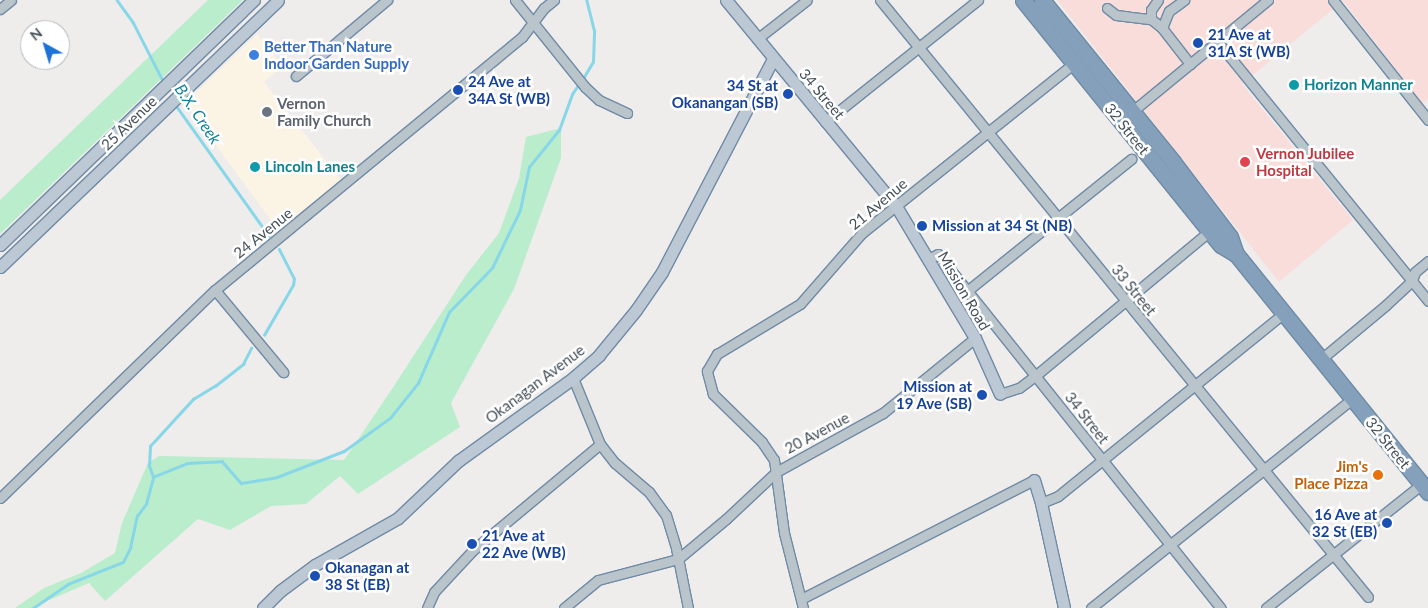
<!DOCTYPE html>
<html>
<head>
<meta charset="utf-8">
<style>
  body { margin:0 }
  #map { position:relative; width:1428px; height:608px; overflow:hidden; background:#efecec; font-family:Lato,sans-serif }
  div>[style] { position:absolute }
  .commercial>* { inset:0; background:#fbf3e4 }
  .medical>* { inset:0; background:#f9dddb }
  .green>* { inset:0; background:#baedcc }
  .stream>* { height:2.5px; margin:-1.25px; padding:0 1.25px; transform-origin:1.25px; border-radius:1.25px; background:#88d7e9 }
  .roads { filter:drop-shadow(1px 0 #6f8ba6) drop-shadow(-1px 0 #6f8ba6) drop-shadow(0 1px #6f8ba6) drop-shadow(0 -1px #6f8ba6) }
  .street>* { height:9px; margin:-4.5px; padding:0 4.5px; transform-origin:4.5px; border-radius:4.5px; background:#bac4cb }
  .secondary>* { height:11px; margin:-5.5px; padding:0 5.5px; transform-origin:5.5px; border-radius:5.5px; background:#bcc8d3 }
  .highway>* { height:15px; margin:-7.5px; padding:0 7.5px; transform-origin:7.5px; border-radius:7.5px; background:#84a0ba }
  .dots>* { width:14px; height:14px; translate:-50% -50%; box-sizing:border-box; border:2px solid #fff; border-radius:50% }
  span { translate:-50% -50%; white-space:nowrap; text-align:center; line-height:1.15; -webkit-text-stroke:5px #fff; paint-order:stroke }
  .transit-label { font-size:15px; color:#164399; font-weight:700 }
  .left { translate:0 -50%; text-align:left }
  .right { translate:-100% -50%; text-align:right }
  .shop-label { font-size:15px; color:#366cbe; font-weight:700 }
  .culture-label { font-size:15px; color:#0d838f; font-weight:700 }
  .street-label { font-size:15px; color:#455059 }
  .worship-label { font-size:15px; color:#5b616d; font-weight:700 }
  .health-label { font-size:15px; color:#be3a42; font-weight:700 }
  .food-label { font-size:15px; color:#c56008; font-weight:700 }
  .water-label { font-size:16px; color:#0f7f9a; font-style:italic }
  .north { position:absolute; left:20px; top:20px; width:50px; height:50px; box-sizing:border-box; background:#fff; border:1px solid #b5b9bd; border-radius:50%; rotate:321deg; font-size:14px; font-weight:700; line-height:20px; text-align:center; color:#455059 }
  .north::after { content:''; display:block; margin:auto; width:18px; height:22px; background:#1d72d7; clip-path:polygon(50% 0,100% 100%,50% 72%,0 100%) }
</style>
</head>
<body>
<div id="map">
  <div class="commercial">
    <i style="clip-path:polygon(257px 34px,283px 66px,264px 82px,341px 180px,278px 230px,185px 103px)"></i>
  </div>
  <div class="medical">
    <i style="clip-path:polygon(1057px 0,1428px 0,1428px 99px,1423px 104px,1343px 1px,1242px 84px,1353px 220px,1279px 282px)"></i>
  </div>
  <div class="green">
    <i style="clip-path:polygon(208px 0,243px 0,0 234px,0 200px)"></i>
    <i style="clip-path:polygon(561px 128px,561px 158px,514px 289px,451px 403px,460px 427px,358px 494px,340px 476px,306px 504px,271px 506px,230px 530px,198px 519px,105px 601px,89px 583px,47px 601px,37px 608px,15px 608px,44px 588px,81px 573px,115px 553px,122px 523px,148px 463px,159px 456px,344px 460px,392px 389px,466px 275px,499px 233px,519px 178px,526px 137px)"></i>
  </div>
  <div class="stream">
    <i style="left:117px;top:0;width:27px;rotate:54deg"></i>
    <i style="left:133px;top:22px;width:66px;rotate:63deg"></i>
    <i style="left:582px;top:80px;width:21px;rotate:-59deg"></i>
    <i style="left:593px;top:62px;width:31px;rotate:-88deg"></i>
    <i style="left:594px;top:31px;width:32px;rotate:-104deg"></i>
    <i style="left:175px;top:104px;width:162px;rotate:54.5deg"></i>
    <i style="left:264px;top:335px;width:58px;rotate:-59.9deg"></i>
    <i style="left:293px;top:285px;width:6px;rotate:-81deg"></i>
    <i style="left:294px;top:279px;width:33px;rotate:-117deg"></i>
    <i style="left:153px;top:477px;width:37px;rotate:-22deg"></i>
    <i style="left:187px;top:463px;width:35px;rotate:-3deg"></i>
    <i style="left:222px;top:461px;width:29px;rotate:49deg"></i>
    <i style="left:241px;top:483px;width:36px;rotate:-9deg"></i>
    <i style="left:277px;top:477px;width:72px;rotate:-21.2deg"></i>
    <i style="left:344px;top:451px;width:57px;rotate:-35.7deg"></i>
    <i style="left:390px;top:418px;width:45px;rotate:-51.3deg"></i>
    <i style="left:418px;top:383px;width:77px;rotate:-66.4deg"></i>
    <i style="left:449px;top:312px;width:62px;rotate:-45.7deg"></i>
    <i style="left:492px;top:268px;width:64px;rotate:-64.2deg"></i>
    <i style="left:520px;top:210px;width:44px;rotate:-78.2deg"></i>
    <i style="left:529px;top:167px;width:48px;rotate:-51deg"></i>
    <i style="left:559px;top:130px;width:38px;rotate:-70deg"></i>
    <i style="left:572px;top:94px;width:12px;rotate:-55deg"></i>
    <i style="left:153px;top:477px;width:12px;rotate:-110deg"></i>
    <i style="left:149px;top:466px;width:20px;rotate:-87deg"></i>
    <i style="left:150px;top:446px;width:64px;rotate:-47.5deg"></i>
    <i style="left:193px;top:399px;width:26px;rotate:-31deg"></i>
    <i style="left:215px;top:386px;width:36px;rotate:-38deg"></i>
    <i style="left:243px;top:364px;width:18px;rotate:-63deg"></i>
    <i style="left:33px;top:608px;width:42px;rotate:-34.4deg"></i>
    <i style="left:68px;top:584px;width:59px;rotate:-21.8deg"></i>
    <i style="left:123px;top:562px;width:16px;rotate:-63deg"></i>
    <i style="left:130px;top:548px;width:33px;rotate:-78deg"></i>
    <i style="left:137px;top:516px;width:15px;rotate:-53deg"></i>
    <i style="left:146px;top:504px;width:28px;rotate:-75deg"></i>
  </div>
  <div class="roads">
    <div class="street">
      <i style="left:515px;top:0;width:112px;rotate:51.2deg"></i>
      <i style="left:585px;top:87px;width:19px;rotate:43deg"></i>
      <i style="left:599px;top:100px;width:31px;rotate:25deg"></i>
      <i style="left:880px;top:0;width:771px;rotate:50.74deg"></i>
      <i style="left:1333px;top:0;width:153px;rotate:51.6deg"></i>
      <i style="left:1107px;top:8px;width:11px;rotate:38deg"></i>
      <i style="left:1116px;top:15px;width:35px;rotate:7deg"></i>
      <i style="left:1151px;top:19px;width:14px;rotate:39deg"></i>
      <i style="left:1162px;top:28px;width:46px;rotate:52.1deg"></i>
      <i style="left:0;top:9px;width:14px;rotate:-39deg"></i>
      <i style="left:1151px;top:19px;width:9px;rotate:-90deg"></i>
      <i style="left:1151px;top:10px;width:12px;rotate:-55deg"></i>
      <i style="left:1162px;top:28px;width:18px;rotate:-68deg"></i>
      <i style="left:1169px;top:11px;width:19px;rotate:-36deg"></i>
      <i style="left:757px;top:39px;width:63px;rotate:-38deg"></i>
      <i style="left:1217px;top:41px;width:335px;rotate:50.9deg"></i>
      <i style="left:296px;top:76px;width:119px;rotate:-39.9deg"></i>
      <i style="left:1129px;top:114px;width:180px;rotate:-39.4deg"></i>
      <i style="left:825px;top:122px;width:196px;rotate:-38.6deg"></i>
      <i style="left:928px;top:259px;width:11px;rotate:-27deg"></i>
      <i style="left:938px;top:254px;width:453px;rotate:51.4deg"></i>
      <i style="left:215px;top:290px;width:107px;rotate:50.3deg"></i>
      <i style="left:967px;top:291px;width:211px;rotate:-38.8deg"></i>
      <i style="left:1320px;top:360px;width:86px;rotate:-39.8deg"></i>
      <i style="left:1386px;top:305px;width:35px;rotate:-43deg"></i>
      <i style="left:1412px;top:281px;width:9px;rotate:-72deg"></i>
      <i style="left:1415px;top:272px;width:17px;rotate:-40deg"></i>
      <i style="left:573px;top:378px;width:71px;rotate:67.8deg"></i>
      <i style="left:600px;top:444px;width:24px;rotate:52deg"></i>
      <i style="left:615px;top:463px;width:45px;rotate:40.5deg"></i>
      <i style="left:649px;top:492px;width:29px;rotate:54deg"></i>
      <i style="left:666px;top:515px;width:34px;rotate:73deg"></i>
      <i style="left:676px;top:548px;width:61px;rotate:78.7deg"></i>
      <i style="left:1000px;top:394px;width:20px;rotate:-18deg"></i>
      <i style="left:1019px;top:388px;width:20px;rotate:-37deg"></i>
      <i style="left:1035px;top:376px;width:231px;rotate:-39.7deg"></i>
      <i style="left:0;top:498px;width:299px;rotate:-44.1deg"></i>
      <i style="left:215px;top:290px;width:398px;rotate:-39.5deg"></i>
      <i style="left:522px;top:37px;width:36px;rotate:-53deg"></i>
      <i style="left:544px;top:8px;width:13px;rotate:-39deg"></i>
      <i style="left:1041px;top:503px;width:18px;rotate:-22deg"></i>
      <i style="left:1058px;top:496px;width:289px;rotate:-39deg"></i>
      <i style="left:801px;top:599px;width:262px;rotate:-27.1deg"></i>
      <i style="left:427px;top:608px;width:17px;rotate:-66deg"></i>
      <i style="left:434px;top:592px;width:57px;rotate:-47.1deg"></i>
      <i style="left:473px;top:550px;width:165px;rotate:-39.8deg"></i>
      <i style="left:564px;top:608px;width:44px;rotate:-39.5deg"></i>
      <i style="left:598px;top:580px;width:83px;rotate:-14.7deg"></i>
      <i style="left:678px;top:559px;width:62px;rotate:-39.8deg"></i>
      <i style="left:726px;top:519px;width:69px;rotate:-43.2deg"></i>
      <i style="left:776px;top:472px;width:122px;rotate:-28.9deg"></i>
      <i style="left:883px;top:413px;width:119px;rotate:-39.2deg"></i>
      <i style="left:803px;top:608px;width:77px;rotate:-104.2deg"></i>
      <i style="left:784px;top:533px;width:74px;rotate:-97.8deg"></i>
      <i style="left:774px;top:460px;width:22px;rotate:-124deg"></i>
      <i style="left:762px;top:442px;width:69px;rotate:-135.6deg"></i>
      <i style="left:713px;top:394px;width:24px;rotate:-105deg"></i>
      <i style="left:707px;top:371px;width:20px;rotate:-60deg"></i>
      <i style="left:717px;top:354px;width:97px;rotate:-31.1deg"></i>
      <i style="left:800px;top:304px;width:94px;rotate:-48.9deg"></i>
      <i style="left:862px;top:233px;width:272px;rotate:-38.7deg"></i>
      <i style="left:1091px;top:608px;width:334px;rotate:-38.7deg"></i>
      <i style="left:1266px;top:608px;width:199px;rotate:-38.5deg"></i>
    </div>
    <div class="secondary">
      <i style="left:726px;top:0;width:267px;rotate:50.5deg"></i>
      <i style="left:896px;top:206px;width:154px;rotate:59.1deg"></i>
      <i style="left:975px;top:338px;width:61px;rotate:65.9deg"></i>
      <i style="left:0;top:245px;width:353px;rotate:-44deg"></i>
      <i style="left:0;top:267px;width:385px;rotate:-43.8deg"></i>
      <i style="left:1034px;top:480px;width:24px;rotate:73deg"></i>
      <i style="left:1041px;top:503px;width:107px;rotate:77.6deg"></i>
      <i style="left:263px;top:608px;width:24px;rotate:-45deg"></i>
      <i style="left:280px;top:591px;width:44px;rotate:-36.6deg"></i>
      <i style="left:315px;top:565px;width:95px;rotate:-29.5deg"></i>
      <i style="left:398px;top:518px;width:83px;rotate:-43.5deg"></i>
      <i style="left:458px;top:461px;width:142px;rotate:-35.8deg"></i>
      <i style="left:573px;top:378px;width:35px;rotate:-41deg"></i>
      <i style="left:599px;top:355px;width:58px;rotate:-50.6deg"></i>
      <i style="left:636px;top:310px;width:46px;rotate:-55.6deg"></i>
      <i style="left:662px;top:272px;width:240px;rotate:-62.5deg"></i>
    </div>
    <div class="highway">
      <i style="left:1023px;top:0;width:315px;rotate:51.1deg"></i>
      <i style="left:1221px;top:245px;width:17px;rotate:31deg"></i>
      <i style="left:1236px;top:254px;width:306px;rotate:51.1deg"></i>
      <i style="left:1042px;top:0;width:208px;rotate:51deg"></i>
      <i style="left:1173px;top:162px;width:94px;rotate:52.8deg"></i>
      <i style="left:1230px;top:237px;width:18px;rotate:71deg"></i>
    </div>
  </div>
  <div class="dots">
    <i style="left:1198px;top:43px;background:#1a4fb4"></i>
    <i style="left:254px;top:55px;background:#3f7fe0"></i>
    <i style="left:1294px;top:85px;background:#0f9aa8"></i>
    <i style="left:458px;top:90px;background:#1a4fb4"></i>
    <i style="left:788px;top:94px;background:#1a4fb4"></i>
    <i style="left:267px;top:112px;background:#6b7280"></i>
    <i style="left:1245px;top:162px;background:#e0444e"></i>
    <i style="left:255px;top:167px;background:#0f9aa8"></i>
    <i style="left:922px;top:226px;background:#1a4fb4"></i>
    <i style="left:982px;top:395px;background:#1a4fb4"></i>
    <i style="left:1378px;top:475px;background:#e8710a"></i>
    <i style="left:1387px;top:523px;background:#1a4fb4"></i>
    <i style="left:472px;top:544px;background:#1a4fb4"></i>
    <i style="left:315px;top:576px;background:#1a4fb4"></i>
  </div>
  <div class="transit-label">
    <span class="left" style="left:1208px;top:43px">21 Ave at<br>31A St (WB)</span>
    <span class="left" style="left:468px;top:90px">24 Ave at<br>34A St (WB)</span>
    <span class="right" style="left:778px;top:94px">34 St at<br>Okanangan (SB)</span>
    <span class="left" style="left:932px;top:226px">Mission at 34 St (NB)</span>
    <span class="right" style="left:972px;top:395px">Mission at<br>19 Ave (SB)</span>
    <span class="right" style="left:1377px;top:523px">16 Ave at<br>32 St (EB)</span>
    <span class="left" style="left:482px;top:544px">21 Ave at<br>22 Ave (WB)</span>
    <span class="left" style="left:325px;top:576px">Okanagan at<br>38 St (EB)</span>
  </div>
  <div class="shop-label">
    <span class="left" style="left:264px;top:55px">Better Than Nature<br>Indoor Garden Supply</span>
  </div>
  <div class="culture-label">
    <span class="left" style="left:1304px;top:85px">Horizon Manner</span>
    <span class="left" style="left:265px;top:167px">Lincoln Lanes</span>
  </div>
  <div class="street-label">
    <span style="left:822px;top:94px;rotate:50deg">34 Street</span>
    <span style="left:129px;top:123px;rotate:-44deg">25 Avenue</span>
    <span style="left:1127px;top:129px;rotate:51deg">32 Street</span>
    <span style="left:878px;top:204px;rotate:-40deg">21 Avenue</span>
    <span style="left:263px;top:233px;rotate:-39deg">24 Avenue</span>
    <span style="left:1134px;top:290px;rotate:51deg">33 Street</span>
    <span style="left:964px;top:291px;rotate:60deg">Mission Road</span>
    <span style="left:535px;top:384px;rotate:-37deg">Okanagan Avenue</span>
    <span style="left:1087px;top:418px;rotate:52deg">34 Street</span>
    <span style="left:817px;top:433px;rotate:-28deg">20 Avenue</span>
    <span style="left:1388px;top:443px;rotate:51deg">32 Street</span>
  </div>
  <div class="worship-label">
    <span class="left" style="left:277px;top:112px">Vernon<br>Family Church</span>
  </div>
  <div class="health-label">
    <span class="left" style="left:1256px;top:162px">Vernon Jubilee<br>Hospital</span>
  </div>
  <div class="food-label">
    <span class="right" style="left:1368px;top:475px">Jim's<br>Place Pizza</span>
  </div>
  <div class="water-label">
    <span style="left:198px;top:114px;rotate:56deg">B.X. Creek</span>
  </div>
  <div class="north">N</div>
</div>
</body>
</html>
